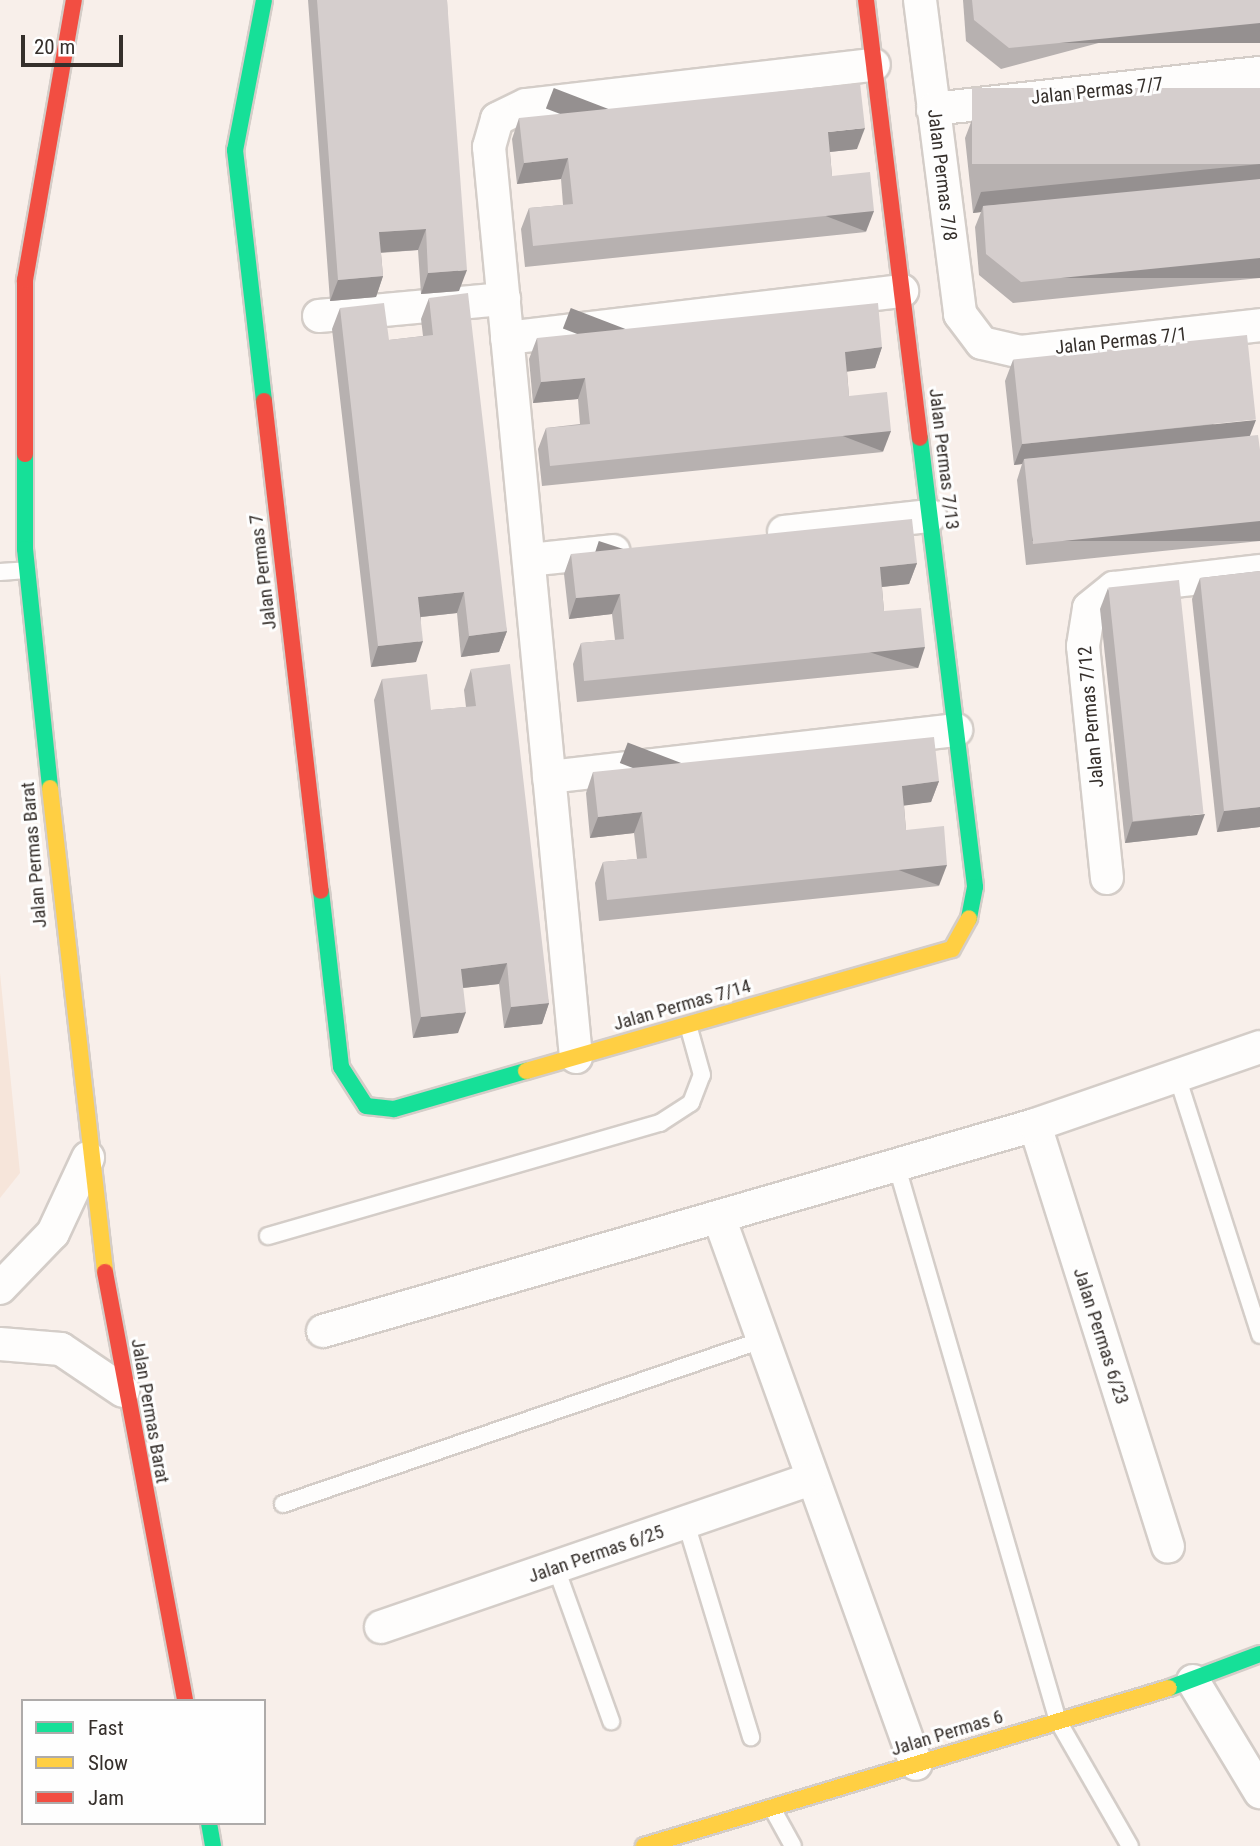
<!DOCTYPE html>
<html>
<head>
<meta charset="utf-8">
<style>
  body { margin:0 }
  #map { position:relative; width:1260px; height:1846px; overflow:hidden; background:#f8efea; font-family:"Roboto Condensed",sans-serif }
  div>[style] { position:absolute }
  .built>* { inset:0; background:#f6e5da }
  .roads { filter:drop-shadow(2px 0 #d4cdc8) drop-shadow(-2px 0 #d4cdc8) drop-shadow(0 2px #d4cdc8) drop-shadow(0 -2px #d4cdc8) }
  .lane>* { height:16px; margin:-8px; padding:0 8px; transform-origin:8px; border-radius:8px; background:#fefdfc }
  .street>* { height:32px; margin:-16px; padding:0 16px; transform-origin:16px; border-radius:16px; background:#fefdfc }
  .fast>* { height:16px; margin:-8px; padding:0 8px; transform-origin:8px; border-radius:8px; background:#16e098 }
  .slow>* { height:16px; margin:-8px; padding:0 8px; transform-origin:8px; border-radius:8px; background:#ffcf43 }
  .jam>* { height:16px; margin:-8px; padding:0 8px; transform-origin:8px; border-radius:8px; background:#f24e42 }
  .wall>* { inset:0; background:#b7b1b0 }
  .shaded-wall>* { inset:0; background:#959090; transform-origin:0 0 }
  .building>* { inset:0; background:#d5cecd; transform-origin:0 0 }
  span { translate:-50% -50%; white-space:nowrap; text-align:center; line-height:1.15; -webkit-text-stroke:6px #fefefe; paint-order:stroke }
  .street-label { font-size:19px; color:#352f2b }
  .legend { position:absolute; left:21px; top:1699px; width:245px; height:126px; box-sizing:border-box; background:#fefefe; border:2px solid #aeabaa; margin:0; padding:9px 12px; list-style:none; font-size:21px; color:#352f2b }
  .legend li { display:flex; align-items:center; gap:14px; height:35px }
  .legend b { width:35px; border:2px solid #aeabaa }
  .scale { position:absolute; left:21px; top:35px; width:102px; height:32px; box-sizing:border-box; border:4px solid #352f2b; border-top:0; padding-left:9px; font-size:21px; line-height:24px; white-space:nowrap; color:#352f2b; -webkit-text-stroke:5px #fefefe; paint-order:stroke }
</style>
</head>
<body>
<div id="map">
  <div class="built">
    <i style="clip-path:polygon(0 973px,20px 1173px,0 1198px)"></i>
  </div>
  <div class="roads">
    <div class="lane">
      <i style="left:0;top:572px;width:27px;rotate:-4deg"></i>
      <i style="left:1177px;top:1076px;width:272px;rotate:72.2deg"></i>
      <i style="left:897px;top:1167px;width:577px;rotate:73.8deg"></i>
      <i style="left:1058px;top:1721px;width:144px;rotate:60.1deg"></i>
      <i style="left:268px;top:1236px;width:408px;rotate:-16.1deg"></i>
      <i style="left:660px;top:1123px;width:37px;rotate:-33deg"></i>
      <i style="left:691px;top:1103px;width:30px;rotate:-69deg"></i>
      <i style="left:702px;top:1075px;width:52px;rotate:-105.6deg"></i>
      <i style="left:283px;top:1504px;width:503px;rotate:-18.9deg"></i>
      <i style="left:686px;top:1523px;width:224px;rotate:73.1deg"></i>
      <i style="left:556px;top:1568px;width:163px;rotate:70.2deg"></i>
      <i style="left:772px;top:1808px;width:43px;rotate:61.1deg"></i>
    </div>
    <div class="street">
      <i style="left:920px;top:0;width:317px;rotate:82.7deg"></i>
      <i style="left:960px;top:314px;width:36px;rotate:53deg"></i>
      <i style="left:982px;top:343px;width:40px;rotate:13deg"></i>
      <i style="left:1021px;top:352px;width:241px;rotate:-6.4deg"></i>
      <i style="left:933px;top:109px;width:329px;rotate:-6.3deg"></i>
      <i style="left:319px;top:316px;width:186px;rotate:-5.3deg"></i>
      <i style="left:507px;top:338px;width:398px;rotate:-6.8deg"></i>
      <i style="left:784px;top:532px;width:147px;rotate:-6.3deg"></i>
      <i style="left:529px;top:560px;width:85px;rotate:-6deg"></i>
      <i style="left:549px;top:777px;width:410px;rotate:-6.6deg"></i>
      <i style="left:1107px;top:878px;width:233px;rotate:-95.9deg"></i>
      <i style="left:1083px;top:646px;width:38px;rotate:-81deg"></i>
      <i style="left:1089px;top:608px;width:32px;rotate:-39deg"></i>
      <i style="left:1114px;top:588px;width:147px;rotate:-6.6deg"></i>
      <i style="left:576px;top:1057px;width:914px;rotate:-95.46deg"></i>
      <i style="left:489px;top:147px;width:29px;rotate:-74deg"></i>
      <i style="left:497px;top:119px;width:32px;rotate:-26deg"></i>
      <i style="left:526px;top:105px;width:350px;rotate:-6.6deg"></i>
      <i style="left:1035px;top:1125px;width:442px;rotate:72.5deg"></i>
      <i style="left:720px;top:1220px;width:578px;rotate:70.19deg"></i>
      <i style="left:0;top:1288px;width:76px;rotate:-46.1deg"></i>
      <i style="left:53px;top:1233px;width:83px;rotate:-65deg"></i>
      <i style="left:323px;top:1331px;width:741px;rotate:-16.14deg"></i>
      <i style="left:1035px;top:1125px;width:238px;rotate:-19.1deg"></i>
      <i style="left:0;top:1344px;width:61px;rotate:4.7deg"></i>
      <i style="left:61px;top:1349px;width:75px;rotate:34.1deg"></i>
      <i style="left:381px;top:1627px;width:453px;rotate:-19deg"></i>
      <i style="left:1193px;top:1681px;width:130px;rotate:58.9deg"></i>
    </div>
    <div class="fast">
      <i style="left:264px;top:0;width:153px;rotate:100.9deg"></i>
      <i style="left:235px;top:150px;width:253px;rotate:83.4deg"></i>
      <i style="left:920px;top:438px;width:452px;rotate:83deg"></i>
      <i style="left:975px;top:887px;width:32px;rotate:101deg"></i>
      <i style="left:25px;top:454px;width:95px;rotate:90deg"></i>
      <i style="left:25px;top:549px;width:240px;rotate:84deg"></i>
      <i style="left:321px;top:891px;width:177px;rotate:83.5deg"></i>
      <i style="left:341px;top:1067px;width:46px;rotate:57.3deg"></i>
      <i style="left:366px;top:1106px;width:28px;rotate:6deg"></i>
      <i style="left:394px;top:1109px;width:137px;rotate:-16.1deg"></i>
      <i style="left:1169px;top:1688px;width:97px;rotate:-20.5deg"></i>
      <i style="left:209px;top:1823px;width:23px;rotate:80deg"></i>
    </div>
    <div class="slow">
      <i style="left:50px;top:788px;width:487px;rotate:83.5deg"></i>
      <i style="left:526px;top:1071px;width:443px;rotate:-16deg"></i>
      <i style="left:952px;top:949px;width:35px;rotate:-61deg"></i>
      <i style="left:644px;top:1846px;width:548px;rotate:-16.75deg"></i>
    </div>
    <div class="jam">
      <i style="left:866px;top:0;width:441px;rotate:83deg"></i>
      <i style="left:264px;top:401px;width:493px;rotate:83.4deg"></i>
      <i style="left:25px;top:454px;width:174px;rotate:-90deg"></i>
      <i style="left:25px;top:280px;width:284px;rotate:-80.1deg"></i>
      <i style="left:105px;top:1272px;width:436px;rotate:79.4deg"></i>
    </div>
  </div>
  <div class="wall">
    <i style="clip-path:polygon(308px 0,447px 0,459px 291px,421px 294px,418px 250px,381px 253px,383px 276px,376px 297px,330px 301px)"></i>
    <i style="clip-path:polygon(963px 0,1260px 0,1001px 69px,966px 41px)"></i>
    <i style="clip-path:polygon(1260px 88px,1260px 278px,1013px 303px,979px 275px,975px 227px,981px 212px,973px 213px,965px 138px,973px 117px)"></i>
    <i style="clip-path:polygon(519px 118px,857px 149px,830px 152px,832px 176px,866px 232px,525px 267px,521px 229px,529px 208px,563px 205px,561px 179px,517px 184px,512px 139px)"></i>
    <i style="clip-path:polygon(429px 298px,507px 631px,499px 652px,461px 657px,457px 613px,421px 617px,416px 662px,371px 667px,332px 329px,340px 308px,389px 340px,423px 336px,421px 319px)"></i>
    <i style="clip-path:polygon(537px 338px,882px 347px,875px 368px,847px 371px,849px 396px,883px 452px,542px 486px,538px 449px,546px 428px,580px 424px,578px 399px,533px 403px,529px 359px)"></i>
    <i style="clip-path:polygon(1013px 360px,1250px 436px,1260px 541px,1026px 565px,1017px 480px,1022px 464px,1014px 465px,1005px 381px)"></i>
    <i style="clip-path:polygon(571px 554px,917px 563px,909px 584px,882px 587px,884px 611px,918px 668px,577px 702px,573px 664px,581px 643px,615px 640px,612px 614px,569px 619px,564px 574px)"></i>
    <i style="clip-path:polygon(1260px 571px,1260px 827px,1217px 832px,1192px 599px,1200px 578px)"></i>
    <i style="clip-path:polygon(1108px 588px,1197px 835px,1125px 843px,1100px 609px)"></i>
    <i style="clip-path:polygon(471px 669px,549px 1003px,542px 1024px,504px 1028px,499px 984px,463px 988px,458px 1033px,413px 1038px,374px 700px,382px 679px,431px 710px,466px 707px,464px 690px)"></i>
    <i style="clip-path:polygon(593px 772px,939px 781px,931px 802px,904px 805px,906px 830px,939px 886px,599px 921px,595px 883px,603px 862px,637px 859px,634px 833px,590px 838px,586px 793px)"></i>
  </div>
  <div class="shaded-wall">
    <i style="left:1260px;top:23px;width:20px;height:252px;rotate:90deg"></i>
    <i style="clip-path:polygon(865px 128px,857px 149px,820px 153px,828px 132px)"></i>
    <i style="clip-path:polygon(568px 158px,561px 179px,517px 184px,524px 163px)"></i>
    <i style="clip-path:polygon(1260px 164px,1260px 184px,983px 206px,981px 212px,973px 213px,981px 192px)"></i>
    <i style="left:874px;top:211px;width:22px;height:343px;rotate:111deg"></i>
    <i style="clip-path:polygon(426px 229px,418px 250px,372px 253px,379px 232px)"></i>
    <i style="left:1260px;top:258px;width:20px;height:240px;rotate:90deg"></i>
    <i style="clip-path:polygon(467px 270px,459px 291px,421px 294px,428px 273px)"></i>
    <i style="clip-path:polygon(383px 276px,376px 297px,330px 301px,338px 280px)"></i>
    <i style="clip-path:polygon(882px 347px,875px 368px,837px 373px,845px 352px)"></i>
    <i style="clip-path:polygon(585px 378px,578px 399px,533px 403px,541px 382px)"></i>
    <i style="clip-path:polygon(1256px 420px,1248px 441px,1024px 459px,1022px 464px,1014px 465px,1022px 444px)"></i>
    <i style="left:891px;top:431px;width:22px;height:343px;rotate:111deg"></i>
    <i style="left:1260px;top:521px;width:20px;height:228px;rotate:90deg"></i>
    <i style="clip-path:polygon(917px 563px,909px 584px,872px 588px,880px 567px)"></i>
    <i style="clip-path:polygon(464px 592px,457px 613px,411px 618px,418px 597px)"></i>
    <i style="clip-path:polygon(620px 594px,612px 614px,569px 619px,576px 598px)"></i>
    <i style="clip-path:polygon(507px 631px,499px 652px,461px 657px,469px 636px)"></i>
    <i style="clip-path:polygon(423px 641px,416px 662px,371px 667px,378px 646px)"></i>
    <i style="left:925px;top:647px;width:22px;height:343px;rotate:108deg"></i>
    <i style="clip-path:polygon(939px 781px,931px 802px,894px 807px,902px 786px)"></i>
    <i style="clip-path:polygon(1260px 807px,1260px 827px,1217px 832px,1224px 811px)"></i>
    <i style="clip-path:polygon(642px 812px,634px 833px,590px 838px,598px 817px)"></i>
    <i style="clip-path:polygon(1205px 814px,1197px 835px,1125px 843px,1132px 822px)"></i>
    <i style="left:947px;top:865px;width:22px;height:342px;rotate:111deg"></i>
    <i style="clip-path:polygon(507px 963px,499px 984px,453px 989px,461px 969px)"></i>
    <i style="clip-path:polygon(549px 1003px,542px 1024px,504px 1028px,511px 1007px)"></i>
    <i style="clip-path:polygon(466px 1012px,458px 1033px,413px 1038px,421px 1017px)"></i>
  </div>
  <div class="building">
    <i style="clip-path:polygon(317px 0,447px 0,467px 270px,428px 273px,426px 229px,379px 232px,383px 276px,338px 280px)"></i>
    <i style="clip-path:polygon(972px 0,1260px 0,1260px 23px,1009px 48px,974px 20px)"></i>
    <i style="clip-path:polygon(860px 83px,865px 128px,828px 132px,832px 176px,870px 172px,874px 211px,533px 246px,529px 208px,573px 204px,568px 158px,524px 163px,519px 118px)"></i>
    <i style="left:1260px;top:88px;width:76px;height:288px;rotate:90deg"></i>
    <i style="clip-path:polygon(1260px 179px,1260px 258px,1021px 282px,986px 254px,983px 206px)"></i>
    <i style="clip-path:polygon(468px 293px,507px 631px,469px 636px,464px 592px,418px 597px,423px 641px,378px 646px,340px 308px,384px 303px,389px 340px,433px 335px,429px 298px)"></i>
    <i style="clip-path:polygon(878px 303px,882px 347px,845px 352px,849px 396px,887px 392px,891px 431px,550px 466px,546px 428px,590px 424px,585px 378px,541px 382px,537px 338px)"></i>
    <i style="left:1247px;top:335px;width:85px;height:235px;rotate:84deg"></i>
    <i style="clip-path:polygon(1258px 435px,1260px 450px,1260px 521px,1033px 544px,1024px 459px)"></i>
    <i style="clip-path:polygon(912px 519px,917px 563px,880px 567px,884px 611px,921px 608px,925px 647px,584px 681px,581px 643px,624px 639px,620px 594px,576px 598px,571px 554px)"></i>
    <i style="clip-path:polygon(1260px 571px,1260px 807px,1224px 811px,1200px 578px)"></i>
    <i style="left:1179px;top:580px;width:235px;height:71px;rotate:84deg"></i>
    <i style="clip-path:polygon(510px 664px,549px 1003px,511px 1007px,507px 963px,461px 969px,466px 1012px,421px 1017px,382px 679px,427px 674px,431px 710px,476px 706px,471px 669px)"></i>
    <i style="clip-path:polygon(934px 737px,939px 781px,902px 786px,906px 830px,944px 826px,947px 865px,607px 900px,603px 862px,647px 858px,642px 812px,598px 817px,593px 772px)"></i>
  </div>
  <div class="street-label">
    <span style="left:1097px;top:91px;rotate:-6deg">Jalan Permas 7/7</span>
    <span style="left:942px;top:175px;rotate:83deg">Jalan Permas 7/8</span>
    <span style="left:1121px;top:341px;rotate:-6deg">Jalan Permas 7/1</span>
    <span style="left:944px;top:459px;rotate:83deg">Jalan Permas 7/13</span>
    <span style="left:263px;top:572px;rotate:-97deg">Jalan Permas 7</span>
    <span style="left:1091px;top:717px;rotate:-95deg">Jalan Permas 7/12</span>
    <span style="left:34px;top:855px;rotate:-95deg">Jalan Permas Barat</span>
    <span style="left:682px;top:1005px;rotate:-16deg">Jalan Permas 7/14</span>
    <span style="left:1101px;top:1336px;rotate:72deg">Jalan Permas 6/23</span>
    <span style="left:150px;top:1411px;rotate:80deg">Jalan Permas Barat</span>
    <span style="left:596px;top:1554px;rotate:-19deg">Jalan Permas 6/25</span>
    <span style="left:947px;top:1733px;rotate:-17deg">Jalan Permas 6</span>
  </div>
  <ul class="legend">
  <li><b style="height:9px;background:#16e098"></b>Fast</li>
  <li><b style="height:9px;background:#ffcf43"></b>Slow</li>
  <li><b style="height:9px;background:#f24e42"></b>Jam</li>
  </ul>
  <div class="scale">20 m</div>
</div>
</body>
</html>
